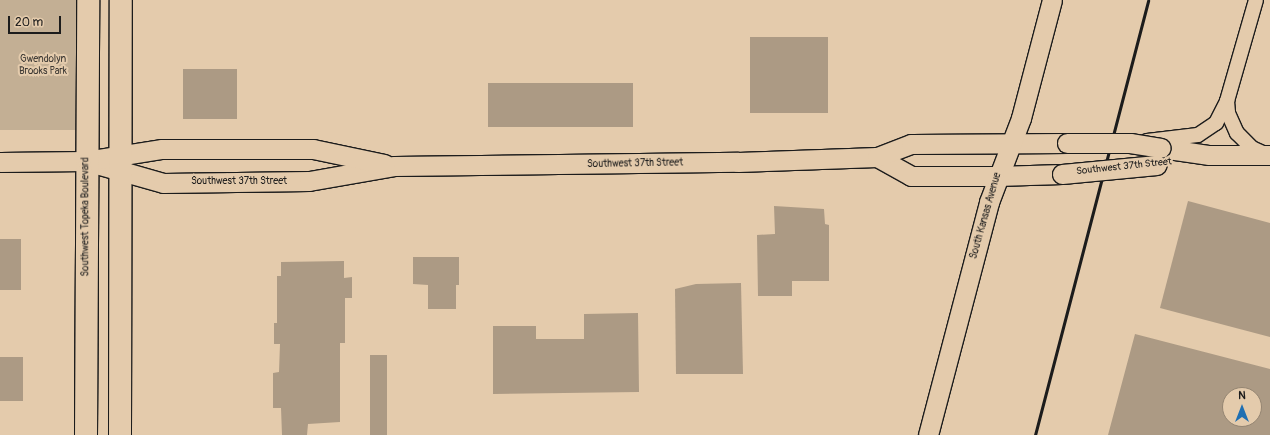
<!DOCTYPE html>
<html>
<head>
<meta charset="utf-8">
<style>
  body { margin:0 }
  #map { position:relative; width:1270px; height:435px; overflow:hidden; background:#e4cbac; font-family:Pangolin,sans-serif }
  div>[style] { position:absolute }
  .green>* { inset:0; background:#c3af94; transform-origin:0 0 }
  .building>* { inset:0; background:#ac9a84; transform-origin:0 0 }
  .roads { filter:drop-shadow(1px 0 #1c1c1c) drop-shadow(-1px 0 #1c1c1c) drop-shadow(0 1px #1c1c1c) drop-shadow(0 -1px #1c1c1c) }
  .street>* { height:14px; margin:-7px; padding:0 7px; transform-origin:7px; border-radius:7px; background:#e4cbac }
  .secondary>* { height:19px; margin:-9.5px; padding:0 9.5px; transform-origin:9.5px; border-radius:9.5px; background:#e4cbac }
  .primary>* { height:22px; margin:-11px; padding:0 11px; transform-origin:11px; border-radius:11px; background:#e4cbac }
  .rail>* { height:3px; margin:-1.5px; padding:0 1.5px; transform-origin:1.5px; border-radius:1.5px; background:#1c1c1c }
  .bridges { filter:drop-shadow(1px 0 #1c1c1c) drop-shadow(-1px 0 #1c1c1c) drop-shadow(0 1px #1c1c1c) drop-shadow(0 -1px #1c1c1c) }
  .secondary-bridge>* { height:19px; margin:-9.5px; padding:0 9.5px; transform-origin:9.5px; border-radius:9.5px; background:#e4cbac }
  span { translate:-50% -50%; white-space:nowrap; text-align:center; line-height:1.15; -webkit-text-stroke:4px #e4cbac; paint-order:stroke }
  .park-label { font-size:10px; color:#3d3934 }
  .street-label { font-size:10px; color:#1c1c1c }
  .north { position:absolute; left:1222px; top:387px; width:40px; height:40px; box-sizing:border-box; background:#e4cbac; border:1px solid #948572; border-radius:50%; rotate:0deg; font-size:11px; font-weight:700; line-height:16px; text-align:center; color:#1c1c1c }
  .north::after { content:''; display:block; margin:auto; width:14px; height:18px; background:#1f6fb2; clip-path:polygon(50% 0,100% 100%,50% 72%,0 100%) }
  .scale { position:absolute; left:8px; top:16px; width:53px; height:18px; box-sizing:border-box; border:2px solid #1c1c1c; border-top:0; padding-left:5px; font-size:12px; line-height:14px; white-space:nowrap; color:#1c1c1c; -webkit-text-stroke:3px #e4cbac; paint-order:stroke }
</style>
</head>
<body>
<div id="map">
  <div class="green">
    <i style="left:0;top:0;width:87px;height:130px"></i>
  </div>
  <div class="building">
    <i style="left:828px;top:37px;width:76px;height:78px;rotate:90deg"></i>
    <i style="left:183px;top:69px;width:54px;height:50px"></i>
    <i style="left:633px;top:83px;width:44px;height:145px;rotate:90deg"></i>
    <i style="clip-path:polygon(1188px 201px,1270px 223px,1270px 337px,1160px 308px)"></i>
    <i style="clip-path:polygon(774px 206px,824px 209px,825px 224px,829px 225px,829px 281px,792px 281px,792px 296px,758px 296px,757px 235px,775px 234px)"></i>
    <i style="left:0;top:239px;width:21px;height:51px"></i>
    <i style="clip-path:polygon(413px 257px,459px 257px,459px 285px,456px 285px,456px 309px,428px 309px,428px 285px,413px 284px)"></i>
    <i style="clip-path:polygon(344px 261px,344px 278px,352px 277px,352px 298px,345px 298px,345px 343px,340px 343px,340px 422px,308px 424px,307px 435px,282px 435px,281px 408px,273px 408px,273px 373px,279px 372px,280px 344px,274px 344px,274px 323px,277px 323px,277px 276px,281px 276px,281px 262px)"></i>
    <i style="clip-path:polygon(741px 283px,743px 374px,676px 374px,675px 289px,696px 284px)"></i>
    <i style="clip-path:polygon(638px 313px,639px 392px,493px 394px,493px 326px,536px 326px,536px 339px,584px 339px,584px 314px)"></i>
    <i style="clip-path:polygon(evenodd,1135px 334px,1270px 369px,1270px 435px,1108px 435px,1135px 334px,1230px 395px,1254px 395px,1254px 419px,1230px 419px,1230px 395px)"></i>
    <i style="left:370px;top:355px;width:17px;height:80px"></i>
    <i style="left:0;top:357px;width:23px;height:44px"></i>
  </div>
  <div class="roads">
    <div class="street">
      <i style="left:1227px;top:101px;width:12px;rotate:85deg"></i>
      <i style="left:1228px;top:113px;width:22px;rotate:66deg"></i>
      <i style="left:1237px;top:133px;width:21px;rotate:45deg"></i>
      <i style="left:1252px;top:148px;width:14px;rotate:25deg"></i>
      <i style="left:1147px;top:141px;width:51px;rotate:-6.7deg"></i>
      <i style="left:1198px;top:135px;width:22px;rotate:-34deg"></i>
      <i style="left:1216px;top:123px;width:25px;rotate:-63deg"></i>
      <i style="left:1227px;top:101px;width:105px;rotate:-74deg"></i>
    </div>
    <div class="secondary">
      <i style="left:1161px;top:148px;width:49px;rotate:8.3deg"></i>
      <i style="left:1209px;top:155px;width:61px"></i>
      <i style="left:877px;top:157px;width:39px;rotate:29deg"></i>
      <i style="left:911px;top:176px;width:86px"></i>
      <i style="left:997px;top:176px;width:65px;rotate:-1.8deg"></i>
      <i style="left:86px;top:161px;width:80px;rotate:15.9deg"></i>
      <i style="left:163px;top:183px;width:146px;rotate:-0.8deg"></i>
      <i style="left:309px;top:181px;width:86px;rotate:-10deg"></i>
      <i style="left:394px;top:166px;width:344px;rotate:-0.7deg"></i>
      <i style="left:738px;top:162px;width:139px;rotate:-2.1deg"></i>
      <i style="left:877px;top:157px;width:36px;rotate:-21deg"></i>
      <i style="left:911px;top:144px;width:156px;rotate:-0.4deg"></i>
      <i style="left:0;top:162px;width:86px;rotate:-0.7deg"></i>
      <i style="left:86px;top:161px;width:77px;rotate:-9deg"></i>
      <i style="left:162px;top:149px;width:151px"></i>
      <i style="left:313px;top:149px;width:73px;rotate:11.9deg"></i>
      <i style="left:928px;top:435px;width:241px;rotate:-75.3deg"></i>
      <i style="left:989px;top:202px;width:90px;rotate:-69.1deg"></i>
      <i style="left:1021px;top:118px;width:122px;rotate:-75.3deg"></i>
    </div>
    <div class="primary">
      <i style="left:86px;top:435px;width:435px;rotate:-89.7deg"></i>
      <i style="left:120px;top:435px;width:435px;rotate:-89.9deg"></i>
    </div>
  </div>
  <div class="rail">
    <i style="left:1035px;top:435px;width:449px;rotate:-75.4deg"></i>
  </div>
  <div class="bridges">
    <div class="secondary-bridge">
      <i style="left:1067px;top:143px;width:63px"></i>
      <i style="left:1130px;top:143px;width:31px;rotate:9deg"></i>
      <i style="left:1062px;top:174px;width:95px;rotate:-5.4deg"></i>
    </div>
  </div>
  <div class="park-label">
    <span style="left:43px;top:65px">Gwendolyn<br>Brooks Park</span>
  </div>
  <div class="street-label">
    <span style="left:635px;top:164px;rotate:-1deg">Southwest 37th Street</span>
    <span style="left:1124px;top:167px;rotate:-6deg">Southwest 37th Street</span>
    <span style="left:239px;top:182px">Southwest 37th Street</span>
    <span style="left:986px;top:216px;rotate:-74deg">South Kansas Avenue</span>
    <span style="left:86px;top:217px;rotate:-90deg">Southwest Topeka Boulevard</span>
  </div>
  <div class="north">N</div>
  <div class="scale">20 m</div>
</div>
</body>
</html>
